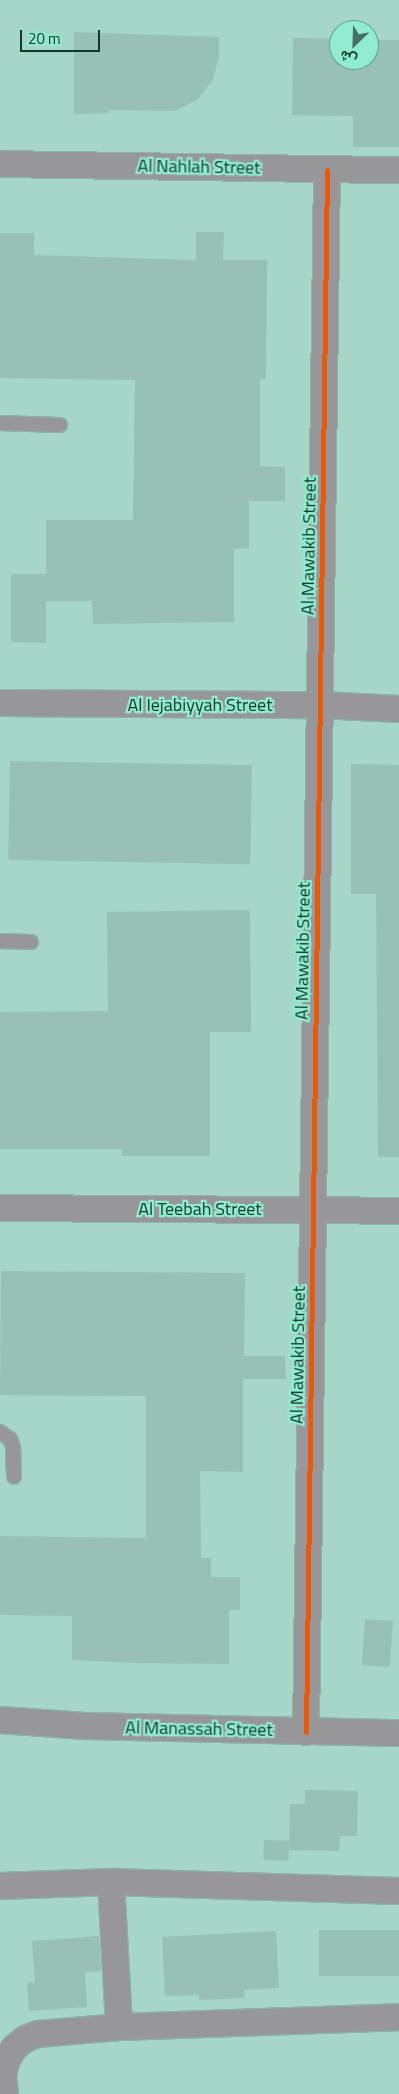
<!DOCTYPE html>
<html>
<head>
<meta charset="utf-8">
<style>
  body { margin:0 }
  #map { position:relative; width:399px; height:2094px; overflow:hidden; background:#a5d6c8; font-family:"Titillium Web",Vazirmatn,sans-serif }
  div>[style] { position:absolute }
  .building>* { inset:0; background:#99c0b5; transform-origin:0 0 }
  .roads { filter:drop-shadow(1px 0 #8cb3a8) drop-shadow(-1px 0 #8cb3a8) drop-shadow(0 1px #8cb3a8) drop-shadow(0 -1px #8cb3a8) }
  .lane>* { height:14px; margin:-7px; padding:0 7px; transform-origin:7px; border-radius:7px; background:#979799 }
  .street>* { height:26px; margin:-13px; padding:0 13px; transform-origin:13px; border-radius:13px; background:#979799 }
  .cycleway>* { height:5px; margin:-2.5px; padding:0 2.5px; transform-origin:2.5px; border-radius:2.5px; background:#e8590c }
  span { translate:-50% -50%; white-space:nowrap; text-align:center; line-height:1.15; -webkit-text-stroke:4.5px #90ebd0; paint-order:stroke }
  .street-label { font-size:18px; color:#13392f }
  .north { position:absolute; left:329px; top:20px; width:50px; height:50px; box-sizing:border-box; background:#90ebd0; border:1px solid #5ea490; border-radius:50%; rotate:204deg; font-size:14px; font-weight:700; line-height:20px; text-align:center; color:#13392f }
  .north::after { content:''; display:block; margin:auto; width:18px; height:22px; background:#467065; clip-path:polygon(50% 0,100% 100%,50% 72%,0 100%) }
  .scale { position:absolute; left:20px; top:30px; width:80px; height:22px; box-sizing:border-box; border:2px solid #13392f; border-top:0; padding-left:6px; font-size:15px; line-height:18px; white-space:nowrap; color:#13392f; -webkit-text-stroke:4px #90ebd0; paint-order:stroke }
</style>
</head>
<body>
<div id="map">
  <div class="building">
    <i style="clip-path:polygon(74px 32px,219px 37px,219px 57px,213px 80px,197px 100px,175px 111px,109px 110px,109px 113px,74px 114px)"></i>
    <i style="clip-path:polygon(293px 38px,339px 39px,339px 60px,369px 60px,369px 40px,399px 40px,399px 147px,353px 147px,353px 116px,292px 115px)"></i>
    <i style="clip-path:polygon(196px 232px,224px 232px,223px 260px,267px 260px,266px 379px,260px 379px,260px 466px,285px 467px,285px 501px,249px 501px,249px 548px,234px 549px,234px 622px,93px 624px,92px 601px,46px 601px,46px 643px,11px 642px,11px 574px,46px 574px,46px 520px,133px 520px,135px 380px,0 378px,0 233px,34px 233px,34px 255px,196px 260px)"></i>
    <i style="left:10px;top:761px;width:242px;height:99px;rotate:1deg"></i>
    <i style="clip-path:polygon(351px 764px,399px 765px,399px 1157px,378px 1157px,376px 894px,351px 894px)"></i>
    <i style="clip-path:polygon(250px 910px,251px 1032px,210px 1032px,210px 1156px,122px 1156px,122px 1149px,0 1149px,0 1012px,108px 1011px,107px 912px)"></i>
    <i style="clip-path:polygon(1px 1271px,245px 1273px,244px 1356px,285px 1356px,286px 1379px,243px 1379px,243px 1472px,200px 1471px,201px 1558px,211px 1558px,211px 1577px,240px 1577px,240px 1610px,229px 1610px,229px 1664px,132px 1663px,72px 1660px,72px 1616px,0 1615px,0 1536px,146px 1538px,146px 1396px,0 1395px)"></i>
    <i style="left:365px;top:1619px;width:28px;height:46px;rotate:4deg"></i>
    <i style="clip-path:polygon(305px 1790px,358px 1791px,357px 1836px,340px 1836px,339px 1851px,289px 1850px,290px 1804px,305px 1804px)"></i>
    <i style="left:264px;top:1840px;width:25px;height:20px;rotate:2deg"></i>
    <i style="left:399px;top:1930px;width:46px;height:80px;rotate:90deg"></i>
    <i style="clip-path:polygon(276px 1931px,279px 1988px,244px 1990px,245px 1998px,199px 2000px,199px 1995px,165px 1996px,162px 1937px)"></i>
    <i style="clip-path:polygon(99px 1936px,101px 1971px,85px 1972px,87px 2007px,29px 2011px,27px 1983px,35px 1982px,32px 1941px)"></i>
  </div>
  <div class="roads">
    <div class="lane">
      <i style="left:0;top:423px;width:60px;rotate:1.9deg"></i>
      <i style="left:0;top:941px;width:31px;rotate:2deg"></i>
      <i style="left:0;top:1432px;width:12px;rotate:35deg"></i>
      <i style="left:10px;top:1439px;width:9px;rotate:69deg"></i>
      <i style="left:13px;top:1447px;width:30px;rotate:88deg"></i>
    </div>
    <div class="street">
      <i style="left:0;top:164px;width:399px;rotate:0.9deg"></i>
      <i style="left:0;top:703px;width:320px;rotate:0.4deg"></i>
      <i style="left:320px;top:705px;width:79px;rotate:2.9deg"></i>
      <i style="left:0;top:1208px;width:399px;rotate:0.4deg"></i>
      <i style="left:0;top:1720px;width:85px;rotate:4deg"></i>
      <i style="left:85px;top:1726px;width:314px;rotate:1.3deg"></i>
      <i style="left:306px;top:1732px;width:1562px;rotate:-89.23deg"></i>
      <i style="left:111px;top:1882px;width:145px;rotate:86.8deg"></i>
      <i style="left:0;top:1886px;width:111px;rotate:-2.1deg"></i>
      <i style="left:111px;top:1882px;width:288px;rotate:1.8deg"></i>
      <i style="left:5px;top:2094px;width:20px;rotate:-96deg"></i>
      <i style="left:3px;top:2074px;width:15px;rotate:-74deg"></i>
      <i style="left:7px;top:2060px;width:14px;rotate:-60deg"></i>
      <i style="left:14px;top:2048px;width:14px;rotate:-39deg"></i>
      <i style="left:25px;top:2039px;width:14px;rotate:-21deg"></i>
      <i style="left:38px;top:2034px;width:81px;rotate:-4.9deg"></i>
      <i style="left:119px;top:2027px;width:280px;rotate:-2deg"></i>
    </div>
  </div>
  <div class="cycleway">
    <i style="left:306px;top:1732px;width:1562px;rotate:-89.23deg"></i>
  </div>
  <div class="street-label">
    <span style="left:199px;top:167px;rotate:1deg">Al Nahlah Street</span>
    <span style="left:309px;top:546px;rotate:-89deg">Al Mawakib Street</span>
    <span style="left:200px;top:705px">Al Iejabiyyah Street</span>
    <span style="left:303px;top:951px;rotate:-89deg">Al Mawakib Street</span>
    <span style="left:200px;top:1209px">Al Teebah Street</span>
    <span style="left:298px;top:1355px;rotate:-89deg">Al Mawakib Street</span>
    <span style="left:199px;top:1729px;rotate:1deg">Al Manassah Street</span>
  </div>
  <div class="north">ش</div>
  <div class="scale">20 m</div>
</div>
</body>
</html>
